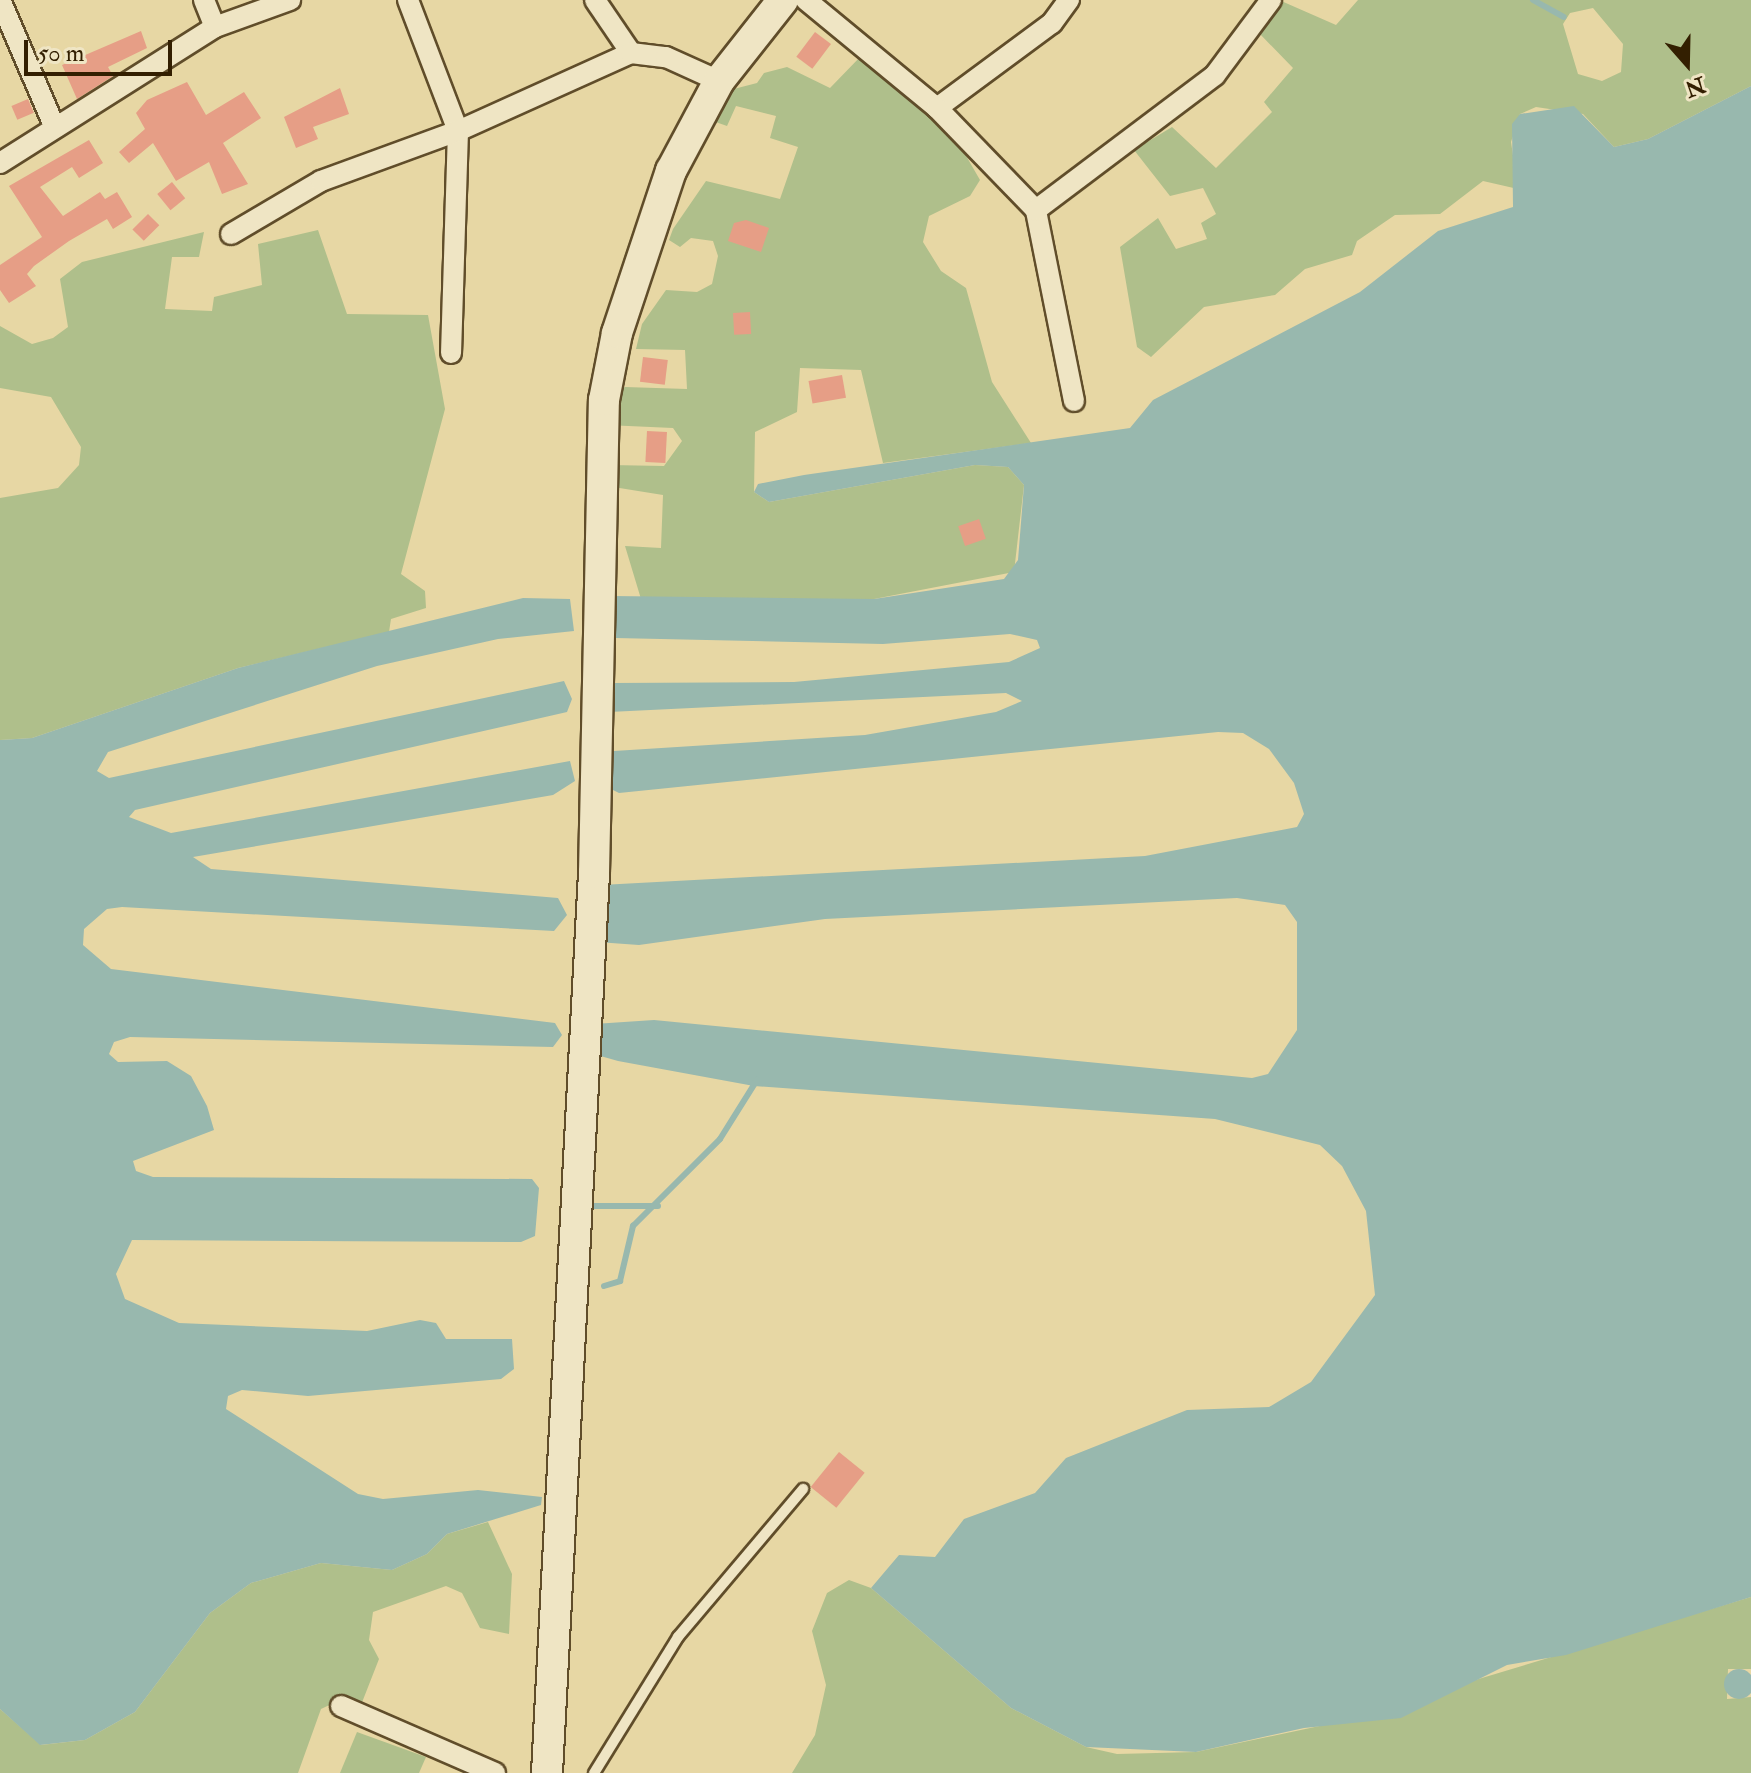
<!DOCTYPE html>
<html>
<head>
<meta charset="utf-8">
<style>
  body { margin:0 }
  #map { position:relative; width:1751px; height:1773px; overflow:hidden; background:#e7d7a4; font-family:"IM FELL Double Pica",serif }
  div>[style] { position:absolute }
  .green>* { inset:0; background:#afbf8b }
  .water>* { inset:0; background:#98b8ae }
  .round { border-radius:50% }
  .stream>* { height:6px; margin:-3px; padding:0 3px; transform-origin:3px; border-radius:3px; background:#98b8ae }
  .building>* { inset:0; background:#e69e86; transform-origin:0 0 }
  .roads { filter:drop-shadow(2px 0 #604d2a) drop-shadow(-2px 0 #604d2a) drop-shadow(0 2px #604d2a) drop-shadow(0 -2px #604d2a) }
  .lane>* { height:10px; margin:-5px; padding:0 5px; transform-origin:5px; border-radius:5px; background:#efe5c4 }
  .street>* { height:20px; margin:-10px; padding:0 10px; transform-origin:10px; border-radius:10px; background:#efe5c4 }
  .secondary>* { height:30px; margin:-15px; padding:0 15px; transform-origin:15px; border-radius:15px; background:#efe5c4 }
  span { translate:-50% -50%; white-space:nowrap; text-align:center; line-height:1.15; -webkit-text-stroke:7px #efe5c4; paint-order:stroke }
  .north { position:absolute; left:1647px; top:24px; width:80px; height:80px; -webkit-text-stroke:6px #efe5c4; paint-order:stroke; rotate:160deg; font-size:22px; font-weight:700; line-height:32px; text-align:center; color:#331f01 }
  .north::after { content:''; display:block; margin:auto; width:28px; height:36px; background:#331f01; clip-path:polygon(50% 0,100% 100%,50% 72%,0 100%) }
  .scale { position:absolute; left:24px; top:40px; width:148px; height:36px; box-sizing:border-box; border:4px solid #331f01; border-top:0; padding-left:10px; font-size:24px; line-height:28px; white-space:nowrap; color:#331f01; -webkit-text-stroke:6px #efe5c4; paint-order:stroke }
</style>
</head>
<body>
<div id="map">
  <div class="green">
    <i style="clip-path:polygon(evenodd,1279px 0,1336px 25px,1358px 0,1751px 0,1751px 86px,1648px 139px,1614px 147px,1583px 114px,1536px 107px,1520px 114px,1511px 142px,1518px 189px,1483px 181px,1440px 214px,1395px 215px,1357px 241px,1352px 255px,1305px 269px,1275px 295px,1204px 307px,1151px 357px,1137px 347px,1120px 247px,1158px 218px,1176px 249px,1207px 239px,1201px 223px,1216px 214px,1203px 188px,1170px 196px,1134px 150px,1172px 127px,1216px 168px,1272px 112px,1264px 102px,1293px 68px,1258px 32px,1279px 0,1593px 8px,1623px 44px,1621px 72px,1602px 81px,1578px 74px,1563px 24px,1570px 13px,1593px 8px)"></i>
    <i style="clip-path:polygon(862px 55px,942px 114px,980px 180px,970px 196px,929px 216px,923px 242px,941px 271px,966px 288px,992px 382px,1031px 443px,883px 463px,861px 370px,800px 368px,797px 412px,755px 432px,754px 492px,769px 502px,975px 465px,1008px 467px,1024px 485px,1014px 572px,874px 599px,641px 599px,625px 546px,661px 548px,663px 495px,607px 486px,610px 465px,664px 466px,682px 441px,673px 428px,606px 425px,609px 395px,625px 387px,687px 389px,685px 350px,636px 349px,642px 324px,666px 290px,697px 292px,712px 284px,718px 256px,713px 241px,691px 238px,680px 247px,669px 240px,673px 229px,706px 181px,780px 199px,798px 147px,770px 138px,776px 116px,736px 106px,727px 126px,710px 120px,726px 91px,757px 83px,764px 73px,787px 67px,830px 88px)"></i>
    <i style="clip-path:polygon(318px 230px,347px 314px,428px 315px,445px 409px,401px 574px,425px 591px,426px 608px,391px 619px,389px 632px,238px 668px,32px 738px,0 740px,0 498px,58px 488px,79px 465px,81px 447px,51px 397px,0 388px,0 326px,32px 344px,53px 338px,68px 327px,60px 279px,82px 262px,204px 232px,199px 257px,172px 257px,165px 309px,212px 311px,214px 297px,262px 285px,258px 244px)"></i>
    <i style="clip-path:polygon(488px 1522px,512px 1574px,509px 1634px,480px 1628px,462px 1593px,446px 1586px,373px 1612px,369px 1640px,379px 1659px,361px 1705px,342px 1699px,321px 1709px,298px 1773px,0 1773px,0 1709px,41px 1745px,85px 1740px,135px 1712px,210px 1613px,251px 1583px,321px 1563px,392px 1570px,427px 1554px,447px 1534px)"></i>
    <i style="clip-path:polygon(849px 1580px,871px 1588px,1011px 1708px,1086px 1747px,1117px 1754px,1196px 1752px,1329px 1724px,1751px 1597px,1751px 1669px,1728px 1669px,1727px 1699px,1751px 1697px,1751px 1773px,792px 1773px,815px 1735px,826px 1685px,812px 1631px,827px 1593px)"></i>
    <i style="clip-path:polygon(357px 1732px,426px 1757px,419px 1773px,340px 1773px)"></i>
  </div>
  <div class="water">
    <i style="clip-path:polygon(1751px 86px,1751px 1597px,1566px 1655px,1507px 1665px,1401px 1718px,1304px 1728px,1196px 1752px,1086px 1747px,1011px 1708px,871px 1588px,899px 1555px,935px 1557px,964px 1519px,1035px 1493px,1066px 1458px,1187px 1410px,1269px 1407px,1311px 1382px,1375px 1295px,1366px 1211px,1342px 1166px,1320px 1145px,1215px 1119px,754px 1086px,618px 1061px,597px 1055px,594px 1024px,654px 1020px,1252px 1078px,1268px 1074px,1297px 1030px,1297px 922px,1285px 905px,1237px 898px,825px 919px,639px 945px,597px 942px,601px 885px,1145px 856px,1297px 827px,1304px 814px,1294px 783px,1269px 749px,1243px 733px,1218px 732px,619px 793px,611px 789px,603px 757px,614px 751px,865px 735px,996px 712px,1022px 701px,1006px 693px,609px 712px,611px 683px,794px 682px,1009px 662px,1040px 648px,1037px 640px,1010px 634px,883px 644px,615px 638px,604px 632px,611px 596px,874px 599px,1004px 579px,1018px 560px,1024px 485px,1008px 467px,975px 465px,769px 502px,754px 492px,758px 484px,804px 475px,1130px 428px,1153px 400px,1360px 292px,1438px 231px,1513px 207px,1512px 124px,1520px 114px,1574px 106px,1614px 147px,1648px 139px)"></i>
    <i style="clip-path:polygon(523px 598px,570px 599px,574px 631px,498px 639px,377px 666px,108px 752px,97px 771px,109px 778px,564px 681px,572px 699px,567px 712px,135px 810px,129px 817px,171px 833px,570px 761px,575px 781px,553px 795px,193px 857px,211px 869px,558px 898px,567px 915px,554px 931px,122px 907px,107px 909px,84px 929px,83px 945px,111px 969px,555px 1023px,562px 1035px,553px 1047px,130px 1037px,114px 1042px,109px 1054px,118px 1062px,167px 1061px,191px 1076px,207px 1106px,214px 1130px,133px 1161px,136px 1171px,153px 1177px,532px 1179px,539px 1188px,535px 1236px,521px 1242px,132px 1240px,116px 1274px,125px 1299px,179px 1323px,367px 1331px,420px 1320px,436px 1323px,446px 1339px,512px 1339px,514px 1369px,501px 1379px,308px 1396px,242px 1390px,228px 1396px,226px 1409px,358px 1494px,383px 1499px,478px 1490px,542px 1497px,541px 1505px,447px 1534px,427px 1554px,392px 1570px,321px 1563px,251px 1583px,210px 1613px,135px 1712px,85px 1740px,40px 1745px,0 1709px,0 740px,32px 738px,238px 668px)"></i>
    <i class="round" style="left:1724px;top:1669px;width:30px;height:30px"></i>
  </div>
  <div class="stream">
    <i style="left:1533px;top:0;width:35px;rotate:29deg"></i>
    <i style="left:585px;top:1206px;width:73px"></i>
    <i style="left:604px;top:1286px;width:17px;rotate:-17deg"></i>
    <i style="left:620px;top:1281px;width:57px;rotate:-76.7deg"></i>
    <i style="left:633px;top:1226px;width:123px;rotate:-45deg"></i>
    <i style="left:720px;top:1139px;width:70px;rotate:-57.9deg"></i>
  </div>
  <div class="building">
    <i style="clip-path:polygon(141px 31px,147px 48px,108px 67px,113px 76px,77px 99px,62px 65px)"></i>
    <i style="left:815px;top:32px;width:20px;height:31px;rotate:37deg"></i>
    <i style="clip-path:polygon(187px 82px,206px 115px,244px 92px,261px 118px,223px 143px,248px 184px,222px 194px,209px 162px,176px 181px,153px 143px,129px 163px,119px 152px,145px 129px,136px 113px,147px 100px)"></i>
    <i style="clip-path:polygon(340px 88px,349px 114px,313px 127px,318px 139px,296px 148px,284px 117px)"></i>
    <i style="left:28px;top:99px;width:15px;height:18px;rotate:67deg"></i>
    <i style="clip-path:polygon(89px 140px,103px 163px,79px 178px,72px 167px,40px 187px,63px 216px,100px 192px,105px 199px,117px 192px,132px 217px,113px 229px,107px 219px,69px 241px,34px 266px,27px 274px,36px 286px,9px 303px,0 290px,0 265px,42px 237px,9px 186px)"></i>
    <i style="left:172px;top:182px;width:21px;height:19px;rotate:51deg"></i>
    <i style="left:148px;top:214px;width:16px;height:22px;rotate:45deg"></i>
    <i style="clip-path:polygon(746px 220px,769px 228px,761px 252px,728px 241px,734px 223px)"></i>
    <i style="left:750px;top:312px;width:22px;height:17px;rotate:87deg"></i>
    <i style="left:643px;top:357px;width:25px;height:25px;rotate:7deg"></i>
    <i style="left:842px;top:375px;width:23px;height:34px;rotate:80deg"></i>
    <i style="left:647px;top:431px;width:20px;height:31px;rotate:3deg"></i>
    <i style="left:979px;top:519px;width:21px;height:22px;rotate:71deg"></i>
    <i style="left:839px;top:1452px;width:33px;height:45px;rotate:39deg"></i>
  </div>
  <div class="roads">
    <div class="lane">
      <i style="left:594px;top:1773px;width:160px;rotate:-58.3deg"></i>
      <i style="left:678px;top:1637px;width:194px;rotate:-49.8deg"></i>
    </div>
    <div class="street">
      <i style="left:0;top:0;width:139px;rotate:66.7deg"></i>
      <i style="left:204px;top:0;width:29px;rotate:68deg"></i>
      <i style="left:408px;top:0;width:140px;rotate:69.1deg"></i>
      <i style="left:458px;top:131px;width:222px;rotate:91.8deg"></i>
      <i style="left:595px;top:0;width:64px;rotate:55.8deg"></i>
      <i style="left:806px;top:0;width:170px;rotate:39.5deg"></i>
      <i style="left:937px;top:108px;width:143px;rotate:-36.5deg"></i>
      <i style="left:1052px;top:23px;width:29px;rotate:-54deg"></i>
      <i style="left:937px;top:108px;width:142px;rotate:45.9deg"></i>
      <i style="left:0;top:163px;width:254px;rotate:-32.3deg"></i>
      <i style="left:215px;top:27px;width:80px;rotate:-19.8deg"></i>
      <i style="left:231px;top:234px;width:104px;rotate:-30.5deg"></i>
      <i style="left:321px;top:181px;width:146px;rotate:-20.1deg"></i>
      <i style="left:458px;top:131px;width:190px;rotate:-24.3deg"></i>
      <i style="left:631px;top:53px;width:35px;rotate:7deg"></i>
      <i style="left:666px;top:57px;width:58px;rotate:24.4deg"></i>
      <i style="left:1074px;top:401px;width:195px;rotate:-101.3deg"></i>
      <i style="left:1036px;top:210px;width:224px;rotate:-37deg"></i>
      <i style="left:1215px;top:75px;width:94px;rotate:-53.3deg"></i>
      <i style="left:341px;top:1706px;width:168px;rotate:23.5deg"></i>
    </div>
    <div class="secondary">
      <i style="left:547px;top:1773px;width:901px;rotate:-87.01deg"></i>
      <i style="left:594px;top:873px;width:473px;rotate:-88.8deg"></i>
      <i style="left:604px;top:400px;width:68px;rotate:-79deg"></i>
      <i style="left:617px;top:333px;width:171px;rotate:-71.6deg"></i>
      <i style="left:671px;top:171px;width:102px;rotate:-61.9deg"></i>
      <i style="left:719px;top:81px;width:103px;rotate:-51.7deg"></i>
    </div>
  </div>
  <div class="north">N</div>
  <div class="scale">50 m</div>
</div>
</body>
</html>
